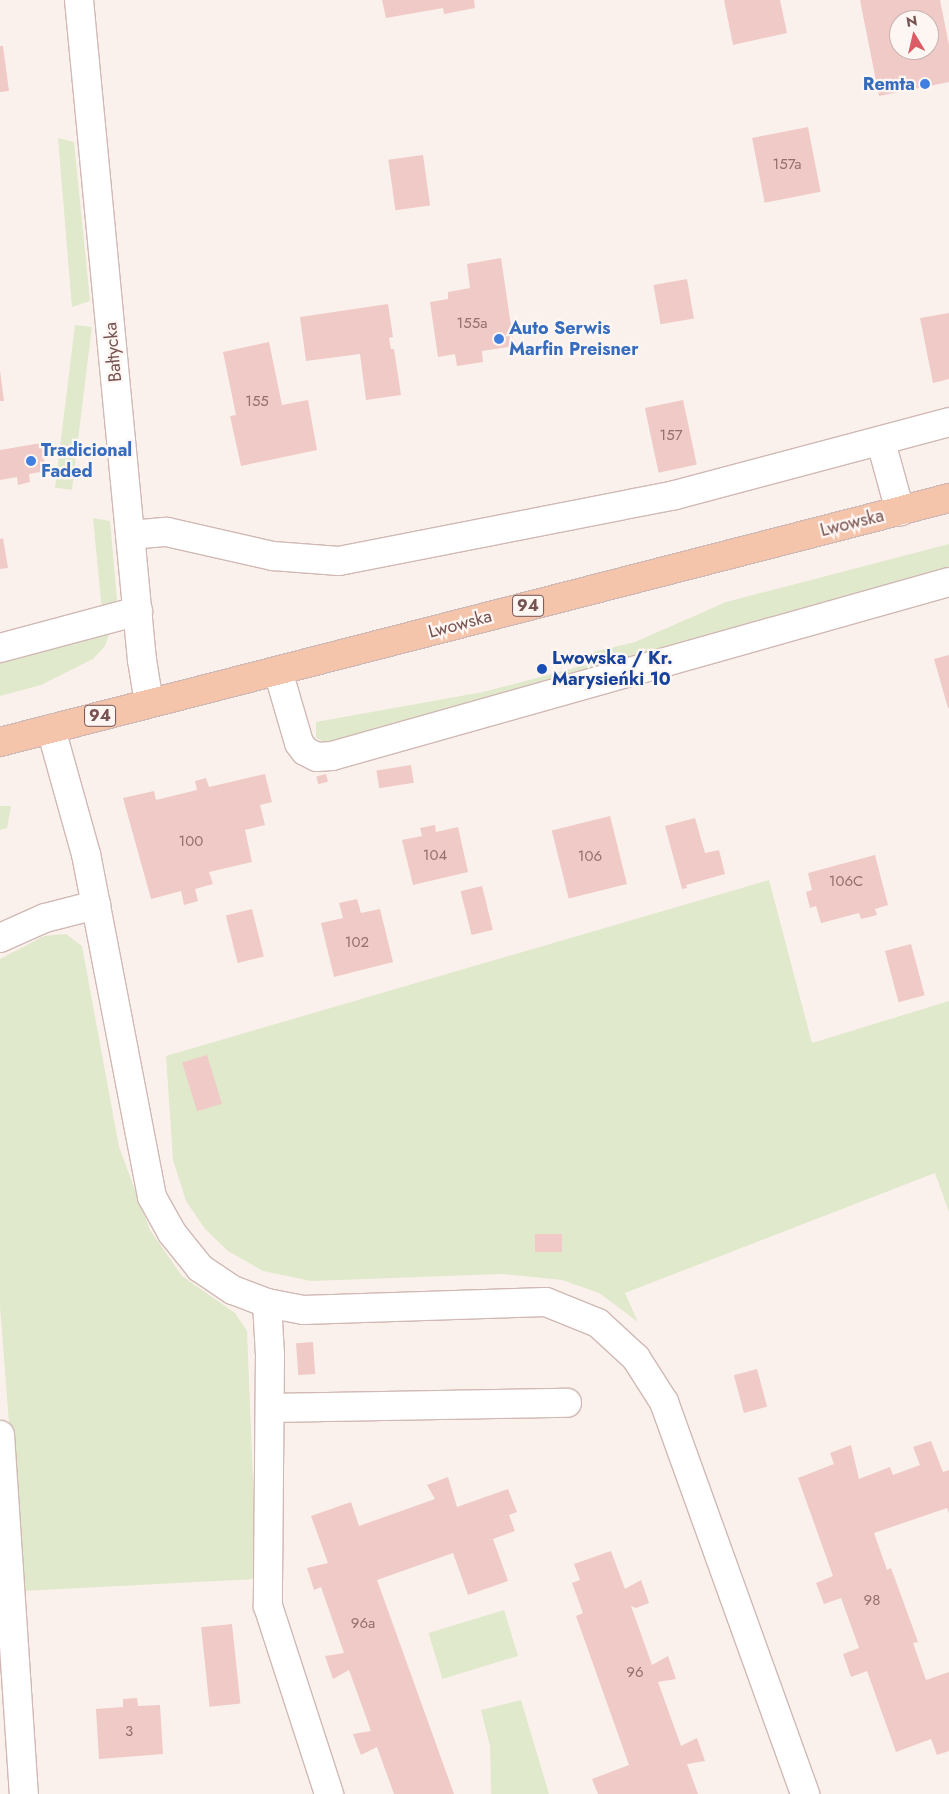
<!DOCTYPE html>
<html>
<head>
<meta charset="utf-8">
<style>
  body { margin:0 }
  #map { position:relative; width:949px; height:1794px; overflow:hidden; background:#fbf1ec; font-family:Jost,sans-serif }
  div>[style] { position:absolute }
  .green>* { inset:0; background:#e0e9cb; transform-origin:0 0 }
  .building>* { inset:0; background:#efcac6; transform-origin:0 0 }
  .roads { filter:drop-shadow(1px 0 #d0b9b4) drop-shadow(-1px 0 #d0b9b4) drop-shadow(0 1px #d0b9b4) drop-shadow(0 -1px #d0b9b4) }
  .minor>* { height:28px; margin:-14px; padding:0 14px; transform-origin:14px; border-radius:14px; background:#fff }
  .major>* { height:28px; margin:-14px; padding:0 14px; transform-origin:14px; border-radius:14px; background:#f4c4ab }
  .dots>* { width:14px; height:14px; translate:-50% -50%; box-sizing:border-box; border:2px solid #fef6f3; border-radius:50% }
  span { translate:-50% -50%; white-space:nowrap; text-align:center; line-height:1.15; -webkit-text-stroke:4.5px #fef6f3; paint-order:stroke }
  .number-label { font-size:15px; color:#94716e }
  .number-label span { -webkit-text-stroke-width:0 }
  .shield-label span { padding:1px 4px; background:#fef6f3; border:1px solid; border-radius:4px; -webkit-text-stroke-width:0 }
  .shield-label { font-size:16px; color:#765350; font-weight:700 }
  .shop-label { font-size:18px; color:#366cbe; font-weight:700 }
  .right { translate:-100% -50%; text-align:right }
  .left { translate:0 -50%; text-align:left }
  .street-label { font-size:18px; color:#765350 }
  .transit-label { font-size:18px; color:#164399; font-weight:700 }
  .north { position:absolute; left:889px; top:10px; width:50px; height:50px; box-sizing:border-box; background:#fef6f3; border:1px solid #c8b5b2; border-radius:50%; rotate:351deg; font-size:14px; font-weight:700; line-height:20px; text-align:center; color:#765350 }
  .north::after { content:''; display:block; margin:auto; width:18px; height:22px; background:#db5c64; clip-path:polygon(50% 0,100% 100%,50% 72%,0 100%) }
</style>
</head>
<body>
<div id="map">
  <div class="green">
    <i style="clip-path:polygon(58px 138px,74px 142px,90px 301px,72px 307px)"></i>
    <i style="left:75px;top:325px;width:17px;height:164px;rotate:7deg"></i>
    <i style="clip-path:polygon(93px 518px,110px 521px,117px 600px,102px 611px)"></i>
    <i style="clip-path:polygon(949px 544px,949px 569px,327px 743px,316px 738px,316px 722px,483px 692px,586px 665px,585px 654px,635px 642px,726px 602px)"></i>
    <i style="clip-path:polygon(102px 631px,109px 634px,105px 646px,93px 659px,41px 685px,0 696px,0 657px)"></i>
    <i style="clip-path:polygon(0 806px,11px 806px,7px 828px,0 830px)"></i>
    <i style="clip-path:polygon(769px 880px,812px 1043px,949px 1001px,949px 1212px,935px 1173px,625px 1293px,638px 1322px,599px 1293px,562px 1280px,502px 1274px,311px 1281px,263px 1271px,228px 1251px,205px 1229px,186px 1201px,173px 1160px,166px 1056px)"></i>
    <i style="clip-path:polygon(66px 934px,82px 946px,119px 1147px,150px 1230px,182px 1276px,235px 1313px,247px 1331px,257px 1579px,22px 1591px,0 1307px,0 959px,44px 936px)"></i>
    <i style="left:504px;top:1610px;width:48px;height:79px;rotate:73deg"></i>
    <i style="clip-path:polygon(521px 1700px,549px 1794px,491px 1794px,490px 1746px,481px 1710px)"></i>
  </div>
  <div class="building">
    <i style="clip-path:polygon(382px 0,474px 0,475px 8px,444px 14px,443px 8px,386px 18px)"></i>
    <i style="clip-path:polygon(724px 0,780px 0,787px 33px,733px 45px)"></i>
    <i style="clip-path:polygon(evenodd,860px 0,940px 0,949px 45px,949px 82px,879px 96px,860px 0,899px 20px,929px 20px,929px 50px,899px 50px,899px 20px)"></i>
    <i style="clip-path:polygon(0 46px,3px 46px,9px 91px,0 92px)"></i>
    <i style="left:808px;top:127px;width:66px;height:57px;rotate:79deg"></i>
    <i style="left:423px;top:155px;width:51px;height:35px;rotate:82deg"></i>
    <i style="clip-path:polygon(501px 258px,514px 346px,482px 351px,483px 362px,457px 366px,455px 354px,438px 357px,430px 302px,448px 299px,448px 292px,470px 288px,467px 264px)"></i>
    <i style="left:687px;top:279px;width:40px;height:34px;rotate:80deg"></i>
    <i style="clip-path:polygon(388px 304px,393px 337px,389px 338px,391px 349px,394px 349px,401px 395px,366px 400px,360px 354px,306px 361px,300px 317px)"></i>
    <i style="clip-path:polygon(949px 313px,949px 379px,933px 383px,920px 318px)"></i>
    <i style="clip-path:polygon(269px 342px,282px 405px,308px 400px,317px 450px,241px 466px,230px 416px,236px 415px,223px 352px)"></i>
    <i style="clip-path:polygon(0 370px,4px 401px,0 401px)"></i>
    <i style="left:683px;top:400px;width:66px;height:39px;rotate:78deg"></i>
    <i style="clip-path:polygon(41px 443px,46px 471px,29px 474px,30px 482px,18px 485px,17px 477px,0 480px,0 450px)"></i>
    <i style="clip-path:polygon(3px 538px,8px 568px,0 569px,0 539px)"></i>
    <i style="clip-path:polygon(949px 655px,949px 708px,948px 708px,934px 659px)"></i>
    <i style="left:411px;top:765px;width:18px;height:35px;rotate:81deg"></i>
    <i style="clip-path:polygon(265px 774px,272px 802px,260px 805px,265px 825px,245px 830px,252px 862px,209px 872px,213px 884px,195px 889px,198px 901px,184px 905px,181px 891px,151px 899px,123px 798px,154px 791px,156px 800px,197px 790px,195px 781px,206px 778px,209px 787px)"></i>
    <i style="left:326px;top:774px;width:8px;height:10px;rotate:76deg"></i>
    <i style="left:610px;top:816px;width:70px;height:60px;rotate:76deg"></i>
    <i style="clip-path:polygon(695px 818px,705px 853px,719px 850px,725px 874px,686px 885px,687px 888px,682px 889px,665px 826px)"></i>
    <i style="clip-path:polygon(435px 825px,436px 832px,458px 827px,468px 872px,413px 885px,402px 840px,422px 836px,420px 828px)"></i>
    <i style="clip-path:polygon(875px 855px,888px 905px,875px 909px,877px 915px,861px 919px,859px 913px,821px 923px,816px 906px,810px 908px,806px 892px,812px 890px,808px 873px)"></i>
    <i style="left:482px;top:886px;width:45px;height:22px;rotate:76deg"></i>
    <i style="clip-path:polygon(357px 899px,361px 913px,380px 909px,393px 962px,334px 977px,321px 923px,343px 918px,339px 903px)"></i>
    <i style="left:252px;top:909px;width:49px;height:27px;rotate:76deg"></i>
    <i style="left:911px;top:944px;width:53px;height:27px;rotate:75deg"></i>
    <i style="left:207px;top:1055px;width:51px;height:26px;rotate:73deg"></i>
    <i style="left:535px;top:1234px;width:27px;height:18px"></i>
    <i style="left:313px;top:1342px;width:32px;height:17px;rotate:86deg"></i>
    <i style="left:757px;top:1369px;width:39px;height:24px;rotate:75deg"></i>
    <i style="clip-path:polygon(931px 1441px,943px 1472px,949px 1470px,949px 1513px,947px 1508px,874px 1533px,887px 1570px,891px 1568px,918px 1642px,913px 1643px,926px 1680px,949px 1672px,949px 1751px,937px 1755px,931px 1739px,896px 1752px,867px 1671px,851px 1677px,843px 1654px,859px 1648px,841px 1598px,824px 1604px,816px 1583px,833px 1576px,798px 1478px,834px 1464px,830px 1453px,851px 1445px,859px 1479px,890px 1467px,893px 1475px,920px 1465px,913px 1447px)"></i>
    <i style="clip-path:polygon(448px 1477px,457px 1507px,508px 1489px,517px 1512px,509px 1515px,515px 1531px,493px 1539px,508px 1581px,468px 1595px,453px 1553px,377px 1580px,454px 1794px,394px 1794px,377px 1747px,361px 1755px,357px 1745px,353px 1734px,371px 1731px,349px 1670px,333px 1679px,325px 1656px,344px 1653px,321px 1587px,314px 1590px,307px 1568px,328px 1563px,311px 1516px,351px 1502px,359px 1526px,435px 1499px,427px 1485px)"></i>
    <i style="clip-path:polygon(611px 1551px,625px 1589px,641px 1580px,649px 1603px,636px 1608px,631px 1606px,652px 1665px,668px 1656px,676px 1679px,658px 1682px,681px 1746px,697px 1738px,705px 1761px,687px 1764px,698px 1794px,598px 1794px,592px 1779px,629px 1765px,576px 1616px,583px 1613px,572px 1583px,580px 1580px,574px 1564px)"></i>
    <i style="left:232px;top:1624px;width:80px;height:31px;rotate:84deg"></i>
    <i style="clip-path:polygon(137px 1698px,138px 1706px,160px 1705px,163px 1754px,99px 1759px,96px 1709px,123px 1707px,123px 1699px)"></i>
  </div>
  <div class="roads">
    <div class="minor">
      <i style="left:79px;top:0;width:663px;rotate:84.55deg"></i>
      <i style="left:142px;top:660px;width:44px;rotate:80.8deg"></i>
      <i style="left:881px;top:442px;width:72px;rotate:74.6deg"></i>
      <i style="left:130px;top:535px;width:37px;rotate:-5deg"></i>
      <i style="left:167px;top:532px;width:109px;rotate:12.8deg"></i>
      <i style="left:273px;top:556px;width:66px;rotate:4.3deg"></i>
      <i style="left:339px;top:561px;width:342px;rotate:-11.1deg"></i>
      <i style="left:675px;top:495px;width:284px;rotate:-14.9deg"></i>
      <i style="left:0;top:648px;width:143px;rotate:-15deg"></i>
      <i style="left:278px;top:671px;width:75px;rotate:73.7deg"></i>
      <i style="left:299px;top:743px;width:10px;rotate:53deg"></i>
      <i style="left:305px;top:751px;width:13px;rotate:27deg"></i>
      <i style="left:317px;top:757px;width:15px;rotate:-4deg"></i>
      <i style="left:332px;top:756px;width:641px;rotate:-15.75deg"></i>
      <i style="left:51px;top:729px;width:130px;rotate:74.4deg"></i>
      <i style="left:86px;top:854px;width:349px;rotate:79.1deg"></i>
      <i style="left:152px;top:1197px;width:41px;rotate:60.9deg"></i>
      <i style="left:172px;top:1233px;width:45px;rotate:51.3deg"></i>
      <i style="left:200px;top:1268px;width:40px;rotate:34deg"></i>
      <i style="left:233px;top:1290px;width:36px;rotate:21deg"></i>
      <i style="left:267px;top:1303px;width:37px;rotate:11deg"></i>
      <i style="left:303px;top:1310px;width:243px;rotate:-1.9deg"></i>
      <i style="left:546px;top:1302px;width:56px;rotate:22deg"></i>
      <i style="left:598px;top:1323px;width:52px;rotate:42.6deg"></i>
      <i style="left:636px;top:1358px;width:52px;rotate:57.5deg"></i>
      <i style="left:664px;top:1402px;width:417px;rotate:70.2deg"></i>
      <i style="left:0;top:938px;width:49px;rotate:-24deg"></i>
      <i style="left:45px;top:918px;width:53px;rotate:-14.3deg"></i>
      <i style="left:267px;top:1303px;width:52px;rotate:86.7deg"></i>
      <i style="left:270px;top:1355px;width:251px;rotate:90.5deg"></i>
      <i style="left:268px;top:1606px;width:198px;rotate:72deg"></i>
      <i style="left:270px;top:1408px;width:297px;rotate:-1deg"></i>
      <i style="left:0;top:1435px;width:360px;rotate:86.2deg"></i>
    </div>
    <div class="major">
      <i style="left:0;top:742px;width:980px;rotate:-14.42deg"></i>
    </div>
  </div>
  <div class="dots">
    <i style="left:925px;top:84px;background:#3f7fe0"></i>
    <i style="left:499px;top:339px;background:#3f7fe0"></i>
    <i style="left:31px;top:461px;background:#3f7fe0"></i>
    <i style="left:542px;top:669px;background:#1a4fb4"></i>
  </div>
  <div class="number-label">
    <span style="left:787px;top:165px">157a</span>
    <span style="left:472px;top:324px">155a</span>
    <span style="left:257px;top:402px">155</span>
    <span style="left:671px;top:436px">157</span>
    <span style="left:191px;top:842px">100</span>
    <span style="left:435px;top:856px">104</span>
    <span style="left:590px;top:857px">106</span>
    <span style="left:846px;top:882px">106C</span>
    <span style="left:357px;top:943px">102</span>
    <span style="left:872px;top:1601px">98</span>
    <span style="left:363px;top:1624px">96a</span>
    <span style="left:635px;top:1673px">96</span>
    <span style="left:129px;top:1732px">3</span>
  </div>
  <div class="shield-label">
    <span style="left:528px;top:606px">94</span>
    <span style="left:100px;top:716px">94</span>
  </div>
  <div class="shop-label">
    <span class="right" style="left:915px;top:84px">Remta</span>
    <span class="left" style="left:509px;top:339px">Auto Serwis<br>Marfin Preisner</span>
    <span class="left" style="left:41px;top:461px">Tradicional<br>Faded</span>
  </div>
  <div class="street-label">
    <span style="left:113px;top:352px;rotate:-95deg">Bałtycka</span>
    <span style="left:852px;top:523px;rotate:-14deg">Lwowska</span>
    <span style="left:460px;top:624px;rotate:-15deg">Lwowska</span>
  </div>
  <div class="transit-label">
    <span class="left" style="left:552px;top:669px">Lwowska / Kr.<br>Marysieńki 10</span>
  </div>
  <div class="north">N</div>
</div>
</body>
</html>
